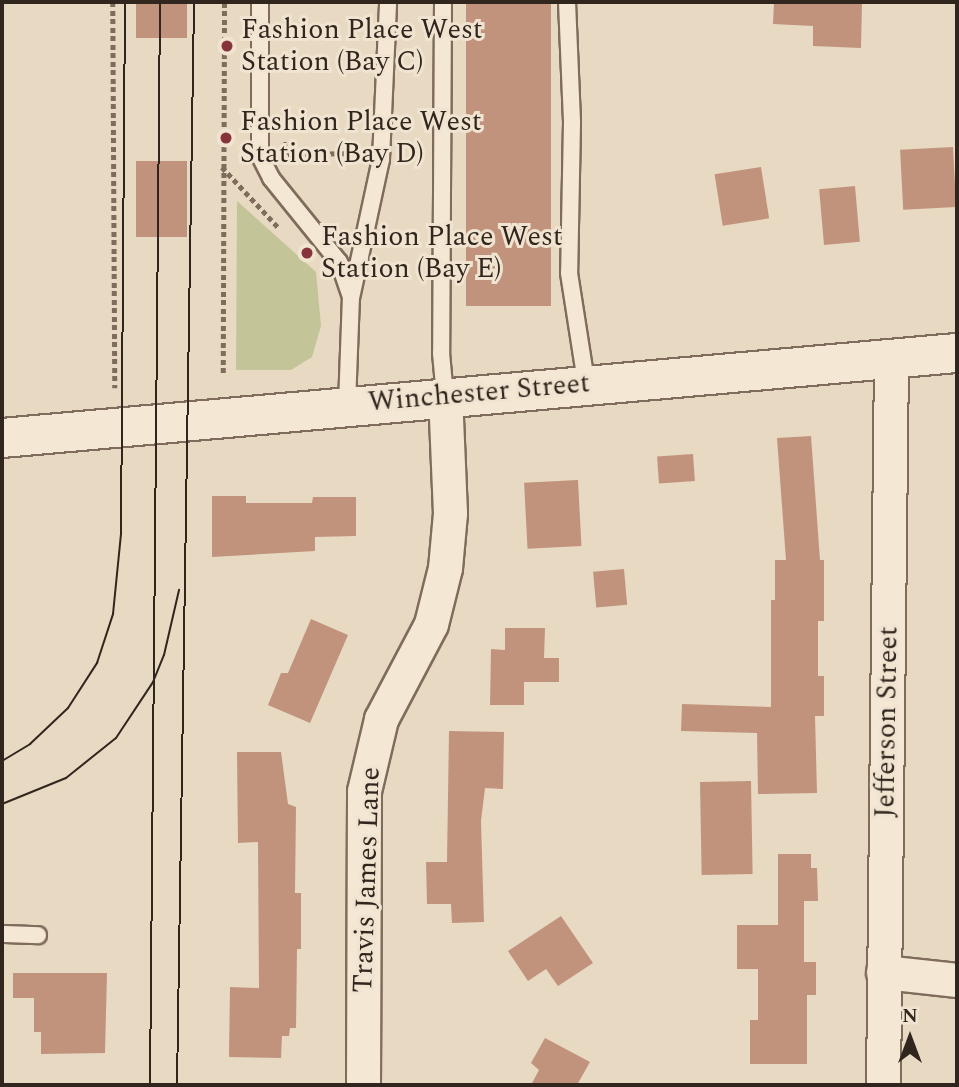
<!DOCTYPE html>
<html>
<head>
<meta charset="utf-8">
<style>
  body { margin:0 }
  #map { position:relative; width:959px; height:1087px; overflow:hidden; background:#e8d9c2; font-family:Spectral,serif }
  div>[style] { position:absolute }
  .green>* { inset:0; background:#c3c498 }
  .building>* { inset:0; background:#c1937d; transform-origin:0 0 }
  .path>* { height:4.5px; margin-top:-2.25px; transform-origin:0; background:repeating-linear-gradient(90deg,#7f6c5c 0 5px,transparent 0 8.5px) }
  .roads { filter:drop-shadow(2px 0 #7f6c5c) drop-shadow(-2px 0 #7f6c5c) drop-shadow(0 2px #7f6c5c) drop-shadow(0 -2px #7f6c5c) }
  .lane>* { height:16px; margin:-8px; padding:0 8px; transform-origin:8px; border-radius:8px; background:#f4e8d4 }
  .street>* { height:33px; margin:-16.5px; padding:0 16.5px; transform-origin:16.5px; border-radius:16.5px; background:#f4e8d4 }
  .secondary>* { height:38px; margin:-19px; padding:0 19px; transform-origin:19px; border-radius:19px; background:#f4e8d4 }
  .tram>* { height:2px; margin:-1px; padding:0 1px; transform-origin:1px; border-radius:1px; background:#31261e }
  .dots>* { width:19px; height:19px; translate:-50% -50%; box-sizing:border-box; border:4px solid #f0e4d1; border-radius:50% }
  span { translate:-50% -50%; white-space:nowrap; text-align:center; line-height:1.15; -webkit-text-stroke:6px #f0e4d1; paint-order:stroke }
  .poi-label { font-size:28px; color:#31261e }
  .left { translate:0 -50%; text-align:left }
  .street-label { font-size:28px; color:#31261e }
  .frame { position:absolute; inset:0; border:4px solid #31261e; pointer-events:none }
  .north { position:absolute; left:875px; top:1003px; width:70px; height:70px; -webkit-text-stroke:5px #f0e4d1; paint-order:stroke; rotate:0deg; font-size:19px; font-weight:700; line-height:28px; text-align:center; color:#31261e }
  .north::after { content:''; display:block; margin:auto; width:24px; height:32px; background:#31261e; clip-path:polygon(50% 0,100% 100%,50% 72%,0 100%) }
</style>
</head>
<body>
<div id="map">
  <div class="green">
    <i style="clip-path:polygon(237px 201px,316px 272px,321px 326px,312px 357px,291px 370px,236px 370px)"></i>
  </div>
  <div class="building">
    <i style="left:136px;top:2px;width:51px;height:36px"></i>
    <i style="left:466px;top:2px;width:85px;height:304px"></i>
    <i style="clip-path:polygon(774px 2px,862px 2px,861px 48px,813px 46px,813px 26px,773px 24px)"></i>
    <i style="left:953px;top:147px;width:60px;height:53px;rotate:87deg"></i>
    <i style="left:136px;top:161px;width:51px;height:76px"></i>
    <i style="left:761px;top:167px;width:52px;height:47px;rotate:81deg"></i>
    <i style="left:855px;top:186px;width:56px;height:36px;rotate:85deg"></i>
    <i style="clip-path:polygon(811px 436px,820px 560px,824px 560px,824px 621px,818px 621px,818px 676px,824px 676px,824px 716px,815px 716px,817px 793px,758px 794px,757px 733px,681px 731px,682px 704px,771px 707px,771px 600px,775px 600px,775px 560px,786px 560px,777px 438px)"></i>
    <i style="left:693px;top:454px;width:27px;height:36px;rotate:86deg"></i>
    <i style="left:578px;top:480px;width:66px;height:54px;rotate:87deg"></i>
    <i style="clip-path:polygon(212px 496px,246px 496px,246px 503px,312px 503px,313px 497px,356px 497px,356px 536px,315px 537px,315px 551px,212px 557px)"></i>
    <i style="left:624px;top:569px;width:36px;height:31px;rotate:85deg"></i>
    <i style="clip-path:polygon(311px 619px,348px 635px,310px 723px,268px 705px,281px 673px,288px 673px)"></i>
    <i style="clip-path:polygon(505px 628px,545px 628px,544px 658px,559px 658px,559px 682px,524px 682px,524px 705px,490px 705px,491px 649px,505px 650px)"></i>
    <i style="clip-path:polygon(449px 731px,504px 732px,503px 789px,485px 788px,481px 821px,484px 922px,452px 923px,451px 904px,427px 904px,426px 862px,447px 862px)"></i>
    <i style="clip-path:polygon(237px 752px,281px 752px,288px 804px,296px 807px,295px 893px,301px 893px,301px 949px,297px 949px,296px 1028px,290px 1028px,289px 1036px,282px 1036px,281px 1058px,229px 1057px,230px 987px,259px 988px,258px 842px,238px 843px)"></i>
    <i style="left:751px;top:781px;width:93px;height:51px;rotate:89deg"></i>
    <i style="clip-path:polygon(778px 854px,811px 854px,811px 868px,817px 868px,818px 901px,804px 901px,804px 962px,816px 962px,816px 995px,807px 995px,807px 1064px,750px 1064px,750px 1020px,758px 1020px,758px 969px,737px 969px,737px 925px,778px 925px)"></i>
    <i style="clip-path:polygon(561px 916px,593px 963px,558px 986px,546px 969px,528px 981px,508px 951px)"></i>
    <i style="clip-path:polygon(13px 973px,107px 973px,105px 1053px,41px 1054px,41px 1032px,34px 1032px,34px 998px,13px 998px)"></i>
    <i style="clip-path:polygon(545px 1038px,590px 1062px,577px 1085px,531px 1085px,539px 1070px,531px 1063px)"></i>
  </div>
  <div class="path">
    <i style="left:113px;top:2px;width:386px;rotate:89.7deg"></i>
    <i style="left:284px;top:142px;width:13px;rotate:72deg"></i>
    <i style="left:288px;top:154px;width:73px;rotate:-0.8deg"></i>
    <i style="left:222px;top:167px;width:82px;rotate:47deg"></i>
    <i style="left:223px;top:373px;width:371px;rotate:-89.8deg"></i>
  </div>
  <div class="roads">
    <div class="lane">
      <i style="left:260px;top:2px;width:154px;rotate:90deg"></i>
      <i style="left:260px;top:156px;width:25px;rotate:63deg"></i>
      <i style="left:271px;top:178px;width:108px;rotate:51deg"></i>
      <i style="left:339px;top:262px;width:36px;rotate:71deg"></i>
      <i style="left:443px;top:2px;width:351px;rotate:90.3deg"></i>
      <i style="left:441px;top:353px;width:43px;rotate:84.7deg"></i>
      <i style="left:567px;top:2px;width:121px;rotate:87.6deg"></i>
      <i style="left:572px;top:123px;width:150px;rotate:91.1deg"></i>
      <i style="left:569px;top:273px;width:110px;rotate:81.1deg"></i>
      <i style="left:347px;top:405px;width:107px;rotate:-87.9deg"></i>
      <i style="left:351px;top:298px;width:142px;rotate:-77.8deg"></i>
      <i style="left:381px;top:159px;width:157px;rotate:-87.4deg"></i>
      <i style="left:2px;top:934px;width:36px;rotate:2deg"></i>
    </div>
    <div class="street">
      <i style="left:883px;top:972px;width:74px;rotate:6.2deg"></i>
      <i style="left:363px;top:1085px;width:294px;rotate:-89.8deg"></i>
      <i style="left:364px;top:791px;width:74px;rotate:-76.7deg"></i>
      <i style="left:381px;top:719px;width:107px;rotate:-62.2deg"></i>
      <i style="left:431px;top:624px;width:58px;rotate:-76deg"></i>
      <i style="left:445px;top:568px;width:55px;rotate:-84.8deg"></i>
      <i style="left:450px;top:513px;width:117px;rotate:-92.4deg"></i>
      <i style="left:883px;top:1085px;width:727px;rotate:-89.37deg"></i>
    </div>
    <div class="secondary">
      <i style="left:2px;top:438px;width:959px;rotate:-5.09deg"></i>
    </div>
  </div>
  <div class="tram">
    <i style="left:2px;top:761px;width:33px;rotate:-31deg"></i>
    <i style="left:30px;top:744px;width:52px;rotate:-43.5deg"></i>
    <i style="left:68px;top:708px;width:54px;rotate:-57.2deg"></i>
    <i style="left:97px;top:663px;width:52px;rotate:-71.9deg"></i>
    <i style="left:113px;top:614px;width:80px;rotate:-84.3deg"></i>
    <i style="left:121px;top:534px;width:532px;rotate:-89.57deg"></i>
    <i style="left:2px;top:804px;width:69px;rotate:-22.1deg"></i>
    <i style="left:66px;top:778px;width:64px;rotate:-38.7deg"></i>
    <i style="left:116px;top:738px;width:67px;rotate:-56.5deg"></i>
    <i style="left:153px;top:682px;width:29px;rotate:-68deg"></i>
    <i style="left:164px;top:655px;width:67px;rotate:-77deg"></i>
    <i style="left:150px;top:1085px;width:1083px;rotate:-89.47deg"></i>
    <i style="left:177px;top:1085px;width:1083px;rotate:-89.1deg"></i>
  </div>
  <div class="dots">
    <i style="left:227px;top:46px;background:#87333b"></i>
    <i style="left:226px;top:138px;background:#87333b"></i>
    <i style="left:307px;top:253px;background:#87333b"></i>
  </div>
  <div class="poi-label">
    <span class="left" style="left:241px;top:46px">Fashion Place West<br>Station (Bay C)</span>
    <span class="left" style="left:240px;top:138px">Fashion Place West<br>Station (Bay D)</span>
    <span class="left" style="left:321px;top:253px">Fashion Place West<br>Station (Bay E)</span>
  </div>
  <div class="street-label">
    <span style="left:479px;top:393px;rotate:-5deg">Winchester Street</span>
    <span style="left:887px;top:722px;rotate:-89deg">Jefferson Street</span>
    <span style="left:367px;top:880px;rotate:-88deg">Travis James Lane</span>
  </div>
  <div class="frame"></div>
  <div class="north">N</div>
</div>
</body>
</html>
